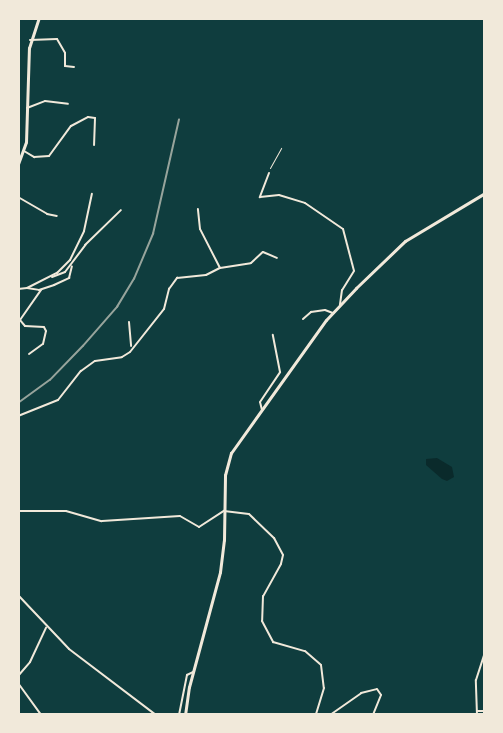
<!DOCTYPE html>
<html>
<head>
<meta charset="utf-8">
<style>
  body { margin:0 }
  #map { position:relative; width:503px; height:733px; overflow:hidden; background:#0f3d3e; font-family:"Asap Condensed",sans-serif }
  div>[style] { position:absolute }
  .water>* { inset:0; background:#0a2a2b }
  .path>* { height:1px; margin:-0.5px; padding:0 0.5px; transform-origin:0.5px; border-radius:0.5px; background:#f1e9da }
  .minor>* { height:2px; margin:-1px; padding:0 1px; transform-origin:1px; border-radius:1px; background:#f1e9da }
  .tertiary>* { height:3px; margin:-1.5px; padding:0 1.5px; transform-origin:1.5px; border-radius:1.5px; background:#f1e9da }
  .rail>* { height:1.5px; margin:-0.75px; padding:0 0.75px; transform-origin:0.75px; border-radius:0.75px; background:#97a49c }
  span { translate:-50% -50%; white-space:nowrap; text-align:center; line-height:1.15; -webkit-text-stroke:5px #f1e9da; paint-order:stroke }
  .frame { position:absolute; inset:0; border:20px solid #f1e9da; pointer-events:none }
</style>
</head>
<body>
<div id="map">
  <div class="water">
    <i style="clip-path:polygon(437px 458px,452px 467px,454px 477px,447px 481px,442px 479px,426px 465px,426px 459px)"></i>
  </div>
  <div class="path">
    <i style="left:270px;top:168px;width:23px;rotate:-61deg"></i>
  </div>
  <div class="minor">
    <i style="left:30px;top:40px;width:27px;rotate:-2deg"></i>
    <i style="left:57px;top:39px;width:16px;rotate:60deg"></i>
    <i style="left:65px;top:53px;width:13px;rotate:90deg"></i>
    <i style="left:65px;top:66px;width:9px;rotate:6deg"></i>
    <i style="left:27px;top:108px;width:19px;rotate:-21deg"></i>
    <i style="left:45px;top:101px;width:23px;rotate:7deg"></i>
    <i style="left:24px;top:151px;width:12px;rotate:31deg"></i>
    <i style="left:34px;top:157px;width:15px;rotate:-4deg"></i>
    <i style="left:49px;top:156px;width:37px;rotate:-54deg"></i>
    <i style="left:71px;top:126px;width:19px;rotate:-28deg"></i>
    <i style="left:88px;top:117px;width:7px;rotate:8deg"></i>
    <i style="left:95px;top:118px;width:27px;rotate:92deg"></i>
    <i style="left:269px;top:173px;width:26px;rotate:111deg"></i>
    <i style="left:260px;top:197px;width:19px;rotate:-6deg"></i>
    <i style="left:279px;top:195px;width:27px;rotate:17deg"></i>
    <i style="left:305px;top:203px;width:46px;rotate:34.4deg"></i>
    <i style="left:343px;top:229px;width:43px;rotate:75.3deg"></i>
    <i style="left:354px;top:271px;width:22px;rotate:122deg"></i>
    <i style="left:342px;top:290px;width:15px;rotate:98deg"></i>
    <i style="left:18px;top:197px;width:34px;rotate:30deg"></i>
    <i style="left:47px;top:214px;width:10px;rotate:11deg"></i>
    <i style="left:220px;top:268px;width:31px;rotate:-9deg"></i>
    <i style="left:251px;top:263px;width:16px;rotate:-43deg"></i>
    <i style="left:263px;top:252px;width:15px;rotate:23deg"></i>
    <i style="left:52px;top:277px;width:14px;rotate:-21deg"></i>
    <i style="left:65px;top:272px;width:34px;rotate:-53deg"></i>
    <i style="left:85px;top:245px;width:50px;rotate:-44.2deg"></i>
    <i style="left:27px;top:288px;width:12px;rotate:9deg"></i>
    <i style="left:39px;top:290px;width:16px;rotate:-18deg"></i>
    <i style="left:54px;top:285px;width:17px;rotate:-25deg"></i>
    <i style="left:69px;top:278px;width:12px;rotate:-76deg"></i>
    <i style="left:18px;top:289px;width:9px;rotate:-6deg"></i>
    <i style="left:27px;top:288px;width:34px;rotate:-27deg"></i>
    <i style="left:57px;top:273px;width:18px;rotate:-45deg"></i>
    <i style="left:70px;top:260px;width:32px;rotate:-64deg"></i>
    <i style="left:84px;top:231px;width:38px;rotate:-78deg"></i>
    <i style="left:303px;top:319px;width:11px;rotate:-41deg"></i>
    <i style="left:311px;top:312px;width:14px;rotate:-8deg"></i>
    <i style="left:325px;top:310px;width:9px;rotate:21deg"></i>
    <i style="left:129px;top:322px;width:24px;rotate:85deg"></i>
    <i style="left:29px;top:354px;width:17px;rotate:-36deg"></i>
    <i style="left:43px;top:344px;width:13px;rotate:-77deg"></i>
    <i style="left:46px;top:331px;width:4px;rotate:-117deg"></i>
    <i style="left:44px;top:327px;width:19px;rotate:-177deg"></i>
    <i style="left:25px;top:326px;width:8px;rotate:-130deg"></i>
    <i style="left:20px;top:320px;width:37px;rotate:-55deg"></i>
    <i style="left:262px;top:410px;width:8px;rotate:-104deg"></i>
    <i style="left:260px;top:402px;width:36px;rotate:-56deg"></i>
    <i style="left:280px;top:372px;width:38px;rotate:-101deg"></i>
    <i style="left:18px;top:416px;width:43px;rotate:-21.8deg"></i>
    <i style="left:58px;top:400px;width:37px;rotate:-52deg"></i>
    <i style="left:81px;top:371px;width:17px;rotate:-36deg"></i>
    <i style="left:95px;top:361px;width:27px;rotate:-8deg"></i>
    <i style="left:122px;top:357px;width:9px;rotate:-32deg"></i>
    <i style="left:130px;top:352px;width:55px;rotate:-51.7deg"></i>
    <i style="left:164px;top:309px;width:21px;rotate:-76deg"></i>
    <i style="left:169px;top:289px;width:14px;rotate:-54deg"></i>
    <i style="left:177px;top:278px;width:29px;rotate:-6deg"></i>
    <i style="left:206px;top:275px;width:16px;rotate:-27deg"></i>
    <i style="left:220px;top:268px;width:44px;rotate:-117.1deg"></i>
    <i style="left:200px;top:229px;width:20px;rotate:-96deg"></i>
    <i style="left:18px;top:511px;width:48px"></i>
    <i style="left:66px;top:511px;width:37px;rotate:16deg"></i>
    <i style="left:102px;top:521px;width:78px;rotate:-3.7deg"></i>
    <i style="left:180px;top:516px;width:22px;rotate:30deg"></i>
    <i style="left:199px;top:527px;width:30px;rotate:-33deg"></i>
    <i style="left:224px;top:511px;width:25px;rotate:7deg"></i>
    <i style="left:249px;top:514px;width:35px;rotate:44deg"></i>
    <i style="left:274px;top:538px;width:19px;rotate:62deg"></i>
    <i style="left:283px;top:555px;width:9px;rotate:103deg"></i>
    <i style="left:281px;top:564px;width:37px;rotate:119deg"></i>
    <i style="left:263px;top:596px;width:25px;rotate:92deg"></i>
    <i style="left:262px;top:621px;width:24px;rotate:62deg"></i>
    <i style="left:273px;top:642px;width:33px;rotate:16deg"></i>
    <i style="left:305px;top:651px;width:21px;rotate:41deg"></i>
    <i style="left:321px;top:665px;width:23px;rotate:83deg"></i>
    <i style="left:324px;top:688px;width:28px;rotate:107deg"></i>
    <i style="left:18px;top:595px;width:74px;rotate:46.6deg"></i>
    <i style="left:69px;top:649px;width:109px;rotate:37.2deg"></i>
    <i style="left:18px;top:676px;width:18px;rotate:-49deg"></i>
    <i style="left:30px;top:662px;width:38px;rotate:-65deg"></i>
    <i style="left:18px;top:683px;width:39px;rotate:54deg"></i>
    <i style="left:477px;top:711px;width:8px"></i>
    <i style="left:179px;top:715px;width:41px;rotate:-78.7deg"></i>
    <i style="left:187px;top:675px;width:7px;rotate:-27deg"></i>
    <i style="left:330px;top:715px;width:38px;rotate:-35deg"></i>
    <i style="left:361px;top:693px;width:16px;rotate:-14deg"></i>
    <i style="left:377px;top:689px;width:7px;rotate:56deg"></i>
    <i style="left:381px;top:695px;width:22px;rotate:112deg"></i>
    <i style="left:477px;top:715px;width:35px;rotate:-92deg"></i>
    <i style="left:476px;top:680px;width:29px;rotate:-72deg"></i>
  </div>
  <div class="tertiary">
    <i style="left:18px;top:164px;width:23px;rotate:-70deg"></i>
    <i style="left:26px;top:142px;width:94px;rotate:-88.2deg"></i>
    <i style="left:29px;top:48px;width:32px;rotate:-72deg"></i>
    <i style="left:185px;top:715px;width:28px;rotate:-82deg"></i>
    <i style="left:189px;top:687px;width:119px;rotate:-74.9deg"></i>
    <i style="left:220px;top:572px;width:32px;rotate:-83deg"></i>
    <i style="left:224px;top:540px;width:65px;rotate:-89.1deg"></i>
    <i style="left:225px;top:475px;width:23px;rotate:-75deg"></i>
    <i style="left:231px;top:453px;width:163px;rotate:-54.5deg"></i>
    <i style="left:326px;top:320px;width:44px;rotate:-46.8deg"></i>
    <i style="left:356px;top:288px;width:68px;rotate:-43.8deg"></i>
    <i style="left:405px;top:241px;width:93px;rotate:-31deg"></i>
  </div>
  <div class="rail">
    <i style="left:18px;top:403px;width:39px;rotate:-36deg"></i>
    <i style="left:50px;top:380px;width:47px;rotate:-45.9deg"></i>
    <i style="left:83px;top:346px;width:52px;rotate:-48.9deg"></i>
    <i style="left:117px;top:307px;width:33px;rotate:-59deg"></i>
    <i style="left:134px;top:279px;width:49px;rotate:-67.1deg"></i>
    <i style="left:153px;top:234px;width:117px;rotate:-77.2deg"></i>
  </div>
  <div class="frame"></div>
</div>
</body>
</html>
